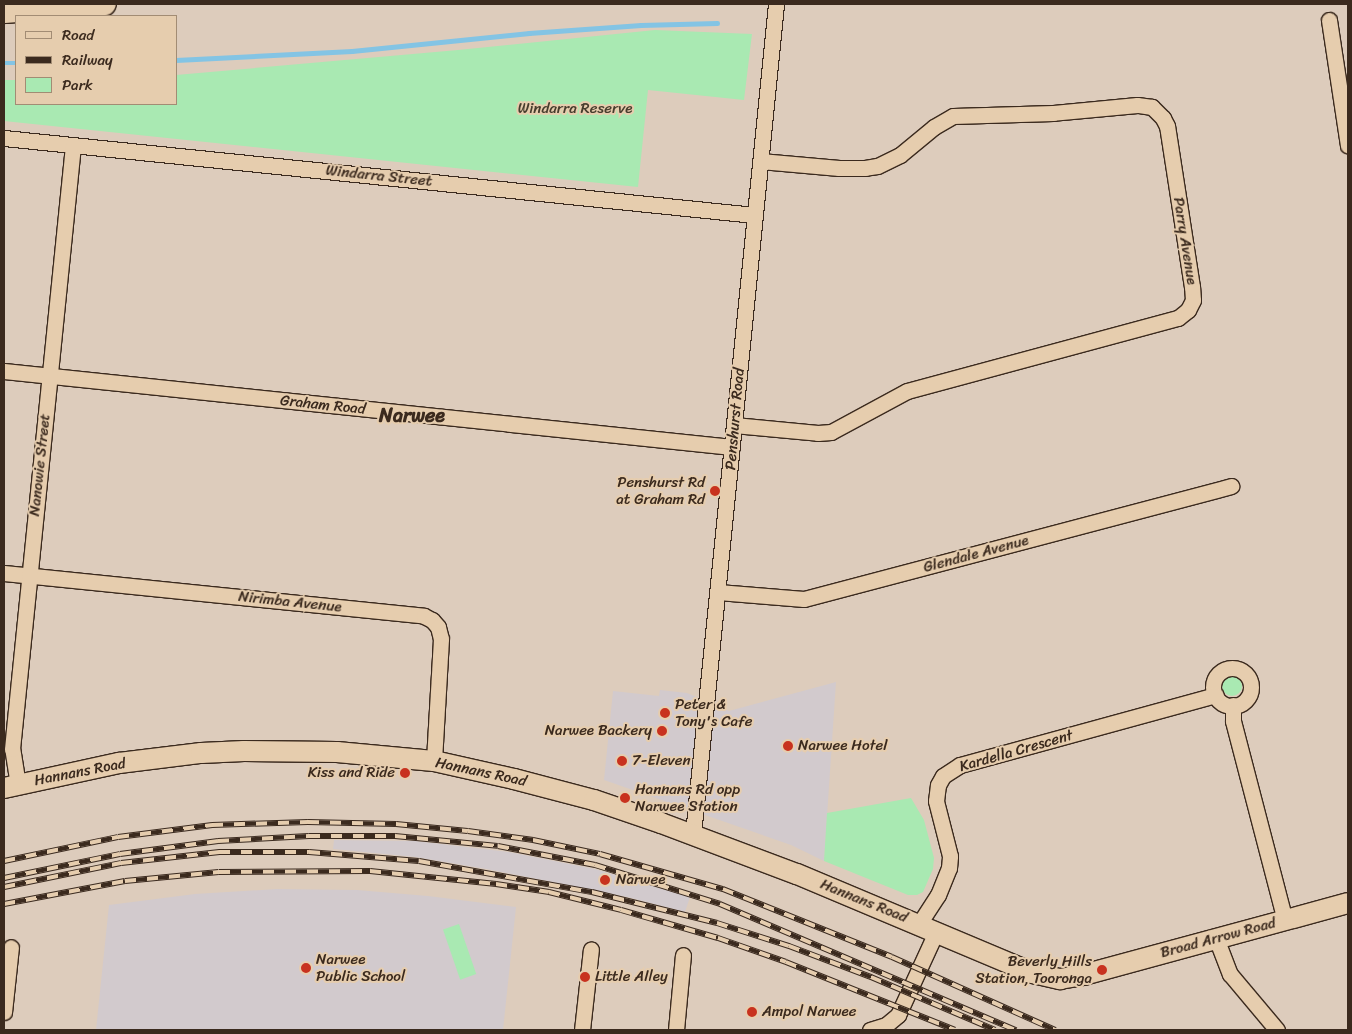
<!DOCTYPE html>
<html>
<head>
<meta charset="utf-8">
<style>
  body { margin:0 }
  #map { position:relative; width:1352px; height:1034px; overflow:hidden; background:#ddccbc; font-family:Sriracha,sans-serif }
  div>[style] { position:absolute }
  .built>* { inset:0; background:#d2cacd }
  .green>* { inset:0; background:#a9e9b2; transform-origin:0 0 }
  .round { border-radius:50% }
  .stream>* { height:4.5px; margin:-2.25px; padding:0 2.25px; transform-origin:2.25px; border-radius:2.25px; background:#83c4e4 }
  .roads { filter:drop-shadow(1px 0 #3b2a1e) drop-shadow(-1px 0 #3b2a1e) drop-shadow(0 1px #3b2a1e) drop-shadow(0 -1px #3b2a1e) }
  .minor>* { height:15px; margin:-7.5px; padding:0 7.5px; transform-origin:7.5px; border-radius:7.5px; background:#e6cdae }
  .minor>.ring { margin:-7.5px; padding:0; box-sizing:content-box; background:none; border:15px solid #e6cdae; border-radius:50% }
  .major>* { height:20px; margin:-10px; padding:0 10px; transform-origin:10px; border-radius:10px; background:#e6cdae }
  .highway>* { height:22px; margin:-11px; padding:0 11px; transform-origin:11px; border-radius:11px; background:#e6cdae }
  .rail>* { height:5.5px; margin-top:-2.75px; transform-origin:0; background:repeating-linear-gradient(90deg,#e6cdae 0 11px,#3b2a1e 0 22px); box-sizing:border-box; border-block:1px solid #3b2a1e }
  .dots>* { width:14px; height:14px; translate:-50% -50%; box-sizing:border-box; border:2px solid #e6cdae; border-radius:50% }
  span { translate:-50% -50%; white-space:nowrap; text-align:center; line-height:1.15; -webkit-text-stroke:4px #e6cdae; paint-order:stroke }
  .park-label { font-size:15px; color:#463d2d }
  .street-label { font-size:15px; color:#3b2a1e }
  .poi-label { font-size:15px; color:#3b2a1e }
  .right { translate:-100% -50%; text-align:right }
  .left { translate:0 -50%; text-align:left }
  .district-label { font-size:20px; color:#3b2a1e; font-weight:700 }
  .frame { position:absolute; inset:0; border:5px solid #3b2a1e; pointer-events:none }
  .legend { position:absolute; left:15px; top:15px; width:162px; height:90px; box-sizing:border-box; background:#e6cdae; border:1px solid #a28c74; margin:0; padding:6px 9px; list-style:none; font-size:15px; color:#3b2a1e }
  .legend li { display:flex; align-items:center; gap:10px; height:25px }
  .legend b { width:25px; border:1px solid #a28c74 }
</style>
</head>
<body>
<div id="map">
  <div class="built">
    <i style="clip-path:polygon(836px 682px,824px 861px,791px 845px,604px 780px,613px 691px,659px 696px,660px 690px,687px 693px,729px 711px)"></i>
    <i style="clip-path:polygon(334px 840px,416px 841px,509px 852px,595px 869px,690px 897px,685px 912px,627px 897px,486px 869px,415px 857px,333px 849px)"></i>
    <i style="clip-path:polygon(277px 889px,357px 890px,428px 896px,516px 907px,503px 1030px,96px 1030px,109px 905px,195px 894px)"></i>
  </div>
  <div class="green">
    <i style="clip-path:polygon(655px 30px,752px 34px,744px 100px,648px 90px,638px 187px,4px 121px,4px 80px,16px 80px,16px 104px,176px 104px,176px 75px,458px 50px)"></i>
    <i class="round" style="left:1222px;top:676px;width:20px;height:20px"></i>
    <i style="clip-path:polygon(911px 798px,924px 820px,934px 858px,933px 869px,923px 892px,917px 895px,908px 895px,824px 861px,827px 813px)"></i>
    <i style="left:459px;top:924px;width:53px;height:17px;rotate:71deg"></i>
  </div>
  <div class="stream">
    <i style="left:176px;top:60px;width:176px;rotate:-2.9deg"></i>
    <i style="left:352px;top:51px;width:178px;rotate:-5.8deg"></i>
    <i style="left:529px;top:33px;width:112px;rotate:-4.1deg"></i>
    <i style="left:641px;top:25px;width:76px;rotate:-1.5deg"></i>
    <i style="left:4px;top:63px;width:12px"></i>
  </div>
  <div class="roads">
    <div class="minor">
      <i style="left:1329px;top:20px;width:127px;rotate:81.4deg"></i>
      <i style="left:4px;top:138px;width:754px;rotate:5.86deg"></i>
      <i style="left:4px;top:371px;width:732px;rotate:5.96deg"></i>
      <i style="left:734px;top:425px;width:84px;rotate:5.4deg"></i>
      <i style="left:818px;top:433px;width:13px;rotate:-4deg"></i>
      <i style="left:831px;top:432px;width:86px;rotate:-28.3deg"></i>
      <i style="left:907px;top:391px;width:281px;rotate:-15.1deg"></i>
      <i style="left:1178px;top:318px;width:13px;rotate:-39deg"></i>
      <i style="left:1188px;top:310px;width:11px;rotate:-63deg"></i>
      <i style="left:1193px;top:300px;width:13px;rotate:-94deg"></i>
      <i style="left:1192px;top:287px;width:163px;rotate:-98.8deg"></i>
      <i style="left:1167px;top:126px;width:9px;rotate:-117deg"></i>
      <i style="left:1163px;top:118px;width:16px;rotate:-135deg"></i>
      <i style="left:1152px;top:107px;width:15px;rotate:-172deg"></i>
      <i style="left:1137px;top:105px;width:84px;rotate:174.6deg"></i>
      <i style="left:1053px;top:113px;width:100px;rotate:178.3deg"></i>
      <i style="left:953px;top:116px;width:22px;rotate:150deg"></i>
      <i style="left:934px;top:127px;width:44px;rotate:140.5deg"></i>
      <i style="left:900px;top:155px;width:25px;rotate:154deg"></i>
      <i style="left:877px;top:166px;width:12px;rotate:171deg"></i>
      <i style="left:865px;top:168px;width:26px;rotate:180deg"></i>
      <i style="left:839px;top:168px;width:79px;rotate:-174.9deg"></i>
      <i style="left:4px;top:573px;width:422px;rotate:5.8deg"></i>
      <i style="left:424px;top:616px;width:9px;rotate:27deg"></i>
      <i style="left:432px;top:620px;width:9px;rotate:49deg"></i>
      <i style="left:438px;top:627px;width:12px;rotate:76deg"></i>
      <i style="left:441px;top:639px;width:122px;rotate:93.3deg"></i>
      <i style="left:718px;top:592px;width:86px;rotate:4.7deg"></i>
      <i style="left:804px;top:599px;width:442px;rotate:-14.8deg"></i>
      <i class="ring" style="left:1213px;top:668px;width:23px;height:23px"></i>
      <i style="left:1233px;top:705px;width:16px;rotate:90deg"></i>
      <i style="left:1233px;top:721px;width:206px;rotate:75.4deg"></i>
      <i style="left:18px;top:785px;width:36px;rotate:-99deg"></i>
      <i style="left:12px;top:749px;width:607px;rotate:-84.23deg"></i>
      <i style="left:693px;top:834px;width:834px;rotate:-84.29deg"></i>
      <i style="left:919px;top:924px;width:35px;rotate:-57deg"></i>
      <i style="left:938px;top:895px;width:29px;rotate:-68deg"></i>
      <i style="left:949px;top:868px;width:12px;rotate:-85deg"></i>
      <i style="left:950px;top:856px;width:57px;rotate:-104.3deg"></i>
      <i style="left:936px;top:801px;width:16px;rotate:-83deg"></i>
      <i style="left:938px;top:785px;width:10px;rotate:-61deg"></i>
      <i style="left:943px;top:776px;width:20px;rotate:-33deg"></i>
      <i style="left:960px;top:765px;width:265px;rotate:-15.3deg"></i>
      <i style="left:1216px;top:938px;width:39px;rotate:69deg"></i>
      <i style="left:1230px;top:974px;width:73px;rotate:50deg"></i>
      <i style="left:4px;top:1012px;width:65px;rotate:-83.9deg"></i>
      <i style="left:582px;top:1030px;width:81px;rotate:-83.7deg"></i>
      <i style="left:676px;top:1030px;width:75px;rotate:-84.7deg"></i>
      <i style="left:870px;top:1030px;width:17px;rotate:-17deg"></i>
      <i style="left:886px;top:1025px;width:16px;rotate:-40deg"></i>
      <i style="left:898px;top:1015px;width:91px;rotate:-65.4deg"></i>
    </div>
    <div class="major">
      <i style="left:4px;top:788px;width:118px;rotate:-12.3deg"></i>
      <i style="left:119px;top:763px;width:83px;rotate:-7deg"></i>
      <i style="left:201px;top:753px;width:43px;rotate:-2.7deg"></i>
      <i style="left:244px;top:751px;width:93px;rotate:0.6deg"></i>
      <i style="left:337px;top:752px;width:97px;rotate:5.3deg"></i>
      <i style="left:434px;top:761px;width:82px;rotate:12.7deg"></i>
      <i style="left:514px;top:779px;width:83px;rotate:14.7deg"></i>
      <i style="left:594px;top:800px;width:71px;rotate:18.9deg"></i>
      <i style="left:661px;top:823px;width:145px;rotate:20.6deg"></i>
      <i style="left:797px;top:874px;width:256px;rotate:22.8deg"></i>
      <i style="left:1033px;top:973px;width:28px;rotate:13deg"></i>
      <i style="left:1060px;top:979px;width:27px;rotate:-10deg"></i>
      <i style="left:1087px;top:974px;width:270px;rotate:-15.2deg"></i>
    </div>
    <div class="highway">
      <i style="left:4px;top:12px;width:101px;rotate:-4.5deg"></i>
    </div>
  </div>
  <div class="rail">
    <i style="left:4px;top:861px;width:116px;rotate:-11.9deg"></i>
    <i style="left:118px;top:837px;width:95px;rotate:-7.3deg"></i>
    <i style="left:212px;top:825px;width:96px;rotate:-1.8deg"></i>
    <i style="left:308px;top:822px;width:88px;rotate:1.3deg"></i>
    <i style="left:396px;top:824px;width:72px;rotate:5.6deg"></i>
    <i style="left:468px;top:831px;width:66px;rotate:7.9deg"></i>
    <i style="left:533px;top:840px;width:68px;rotate:11.8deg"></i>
    <i style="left:600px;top:854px;width:128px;rotate:15.9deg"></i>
    <i style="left:723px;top:889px;width:182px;rotate:21.9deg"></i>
    <i style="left:892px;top:957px;width:179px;rotate:24.1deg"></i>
    <i style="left:4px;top:878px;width:118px;rotate:-11.7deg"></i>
    <i style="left:120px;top:854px;width:99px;rotate:-7.6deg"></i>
    <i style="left:218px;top:841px;width:91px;rotate:-3.1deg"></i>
    <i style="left:309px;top:836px;width:86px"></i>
    <i style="left:395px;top:836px;width:103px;rotate:5.5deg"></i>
    <i style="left:498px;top:846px;width:99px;rotate:11.1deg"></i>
    <i style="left:595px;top:865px;width:131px;rotate:17.3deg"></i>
    <i style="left:720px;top:904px;width:322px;rotate:23.1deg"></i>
    <i style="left:4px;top:887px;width:119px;rotate:-11.6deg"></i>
    <i style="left:121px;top:863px;width:99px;rotate:-6.4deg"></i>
    <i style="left:219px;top:852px;width:90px"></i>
    <i style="left:309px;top:852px;width:110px;rotate:4.7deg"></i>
    <i style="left:419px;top:861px;width:176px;rotate:10.2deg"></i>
    <i style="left:592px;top:892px;width:129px;rotate:13.9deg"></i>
    <i style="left:717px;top:923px;width:76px;rotate:17.7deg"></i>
    <i style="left:789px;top:946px;width:88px;rotate:20.7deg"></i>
    <i style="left:871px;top:977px;width:135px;rotate:23.1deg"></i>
    <i style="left:4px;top:904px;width:123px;rotate:-10.8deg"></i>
    <i style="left:125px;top:881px;width:94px;rotate:-5.5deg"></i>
    <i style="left:219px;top:872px;width:151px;rotate:-0.4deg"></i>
    <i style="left:370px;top:871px;width:127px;rotate:5.9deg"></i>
    <i style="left:496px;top:884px;width:54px;rotate:8.6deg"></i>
    <i style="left:549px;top:892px;width:74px;rotate:14deg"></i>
    <i style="left:621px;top:910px;width:101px;rotate:16.1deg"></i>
    <i style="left:718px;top:938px;width:72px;rotate:19.4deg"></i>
    <i style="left:786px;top:962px;width:182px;rotate:21.9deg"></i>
  </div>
  <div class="dots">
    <i style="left:715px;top:491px;background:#c8321e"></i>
    <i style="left:665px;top:713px;background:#c8321e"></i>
    <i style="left:662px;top:731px;background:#c8321e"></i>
    <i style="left:788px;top:746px;background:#c8321e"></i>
    <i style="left:622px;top:761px;background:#c8321e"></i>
    <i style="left:405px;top:773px;background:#c8321e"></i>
    <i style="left:625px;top:798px;background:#c8321e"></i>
    <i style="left:605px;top:880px;background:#c8321e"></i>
    <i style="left:306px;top:968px;background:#c8321e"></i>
    <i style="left:1102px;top:970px;background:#c8321e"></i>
    <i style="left:585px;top:977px;background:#c8321e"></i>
    <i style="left:752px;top:1012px;background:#c8321e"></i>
  </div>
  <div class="park-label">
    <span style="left:575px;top:109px">Windarra Reserve</span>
  </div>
  <div class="street-label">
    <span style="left:379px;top:176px;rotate:6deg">Windarra Street</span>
    <span style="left:1185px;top:241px;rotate:81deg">Parry Avenue</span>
    <span style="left:323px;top:405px;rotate:6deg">Graham Road</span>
    <span style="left:735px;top:419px;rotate:-85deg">Penshurst Road</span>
    <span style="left:40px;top:465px;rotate:-84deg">Nanowie Street</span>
    <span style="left:976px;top:554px;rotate:-15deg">Glendale Avenue</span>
    <span style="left:290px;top:602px;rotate:6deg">Nirimba Avenue</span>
    <span style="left:1016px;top:751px;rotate:-16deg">Kardella Crescent</span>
    <span style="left:80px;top:772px;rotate:-11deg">Hannans Road</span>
    <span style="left:481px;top:772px;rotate:12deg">Hannans Road</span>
    <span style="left:864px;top:901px;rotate:22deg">Hannans Road</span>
    <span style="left:1218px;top:938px;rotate:-15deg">Broad Arrow Road</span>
  </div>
  <div class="poi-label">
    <span class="right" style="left:705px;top:491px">Penshurst Rd<br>at Graham Rd</span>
    <span class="left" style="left:675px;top:713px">Peter &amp;<br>Tony's Cafe</span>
    <span class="right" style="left:652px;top:731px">Narwee Backery</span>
    <span class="left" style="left:798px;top:746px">Narwee Hotel</span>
    <span class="left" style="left:632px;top:761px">7-Eleven</span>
    <span class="right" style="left:395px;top:773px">Kiss and Ride</span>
    <span class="left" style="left:635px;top:798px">Hannans Rd opp<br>Narwee Station</span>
    <span class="left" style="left:616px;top:880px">Narwee</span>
    <span class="left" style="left:316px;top:968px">Narwee<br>Public School</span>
    <span class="right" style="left:1092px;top:970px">Beverly Hills<br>Station, Tooronga</span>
    <span class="left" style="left:595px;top:977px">Little Alley</span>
    <span class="left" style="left:762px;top:1012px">Ampol Narwee</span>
  </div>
  <div class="district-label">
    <span style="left:412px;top:415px">Narwee</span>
  </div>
  <div class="frame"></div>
  <ul class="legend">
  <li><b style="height:6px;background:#e6cdae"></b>Road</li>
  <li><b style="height:6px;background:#3b2a1e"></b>Railway</li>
  <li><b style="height:14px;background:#a9e9b2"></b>Park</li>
  </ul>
</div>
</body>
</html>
